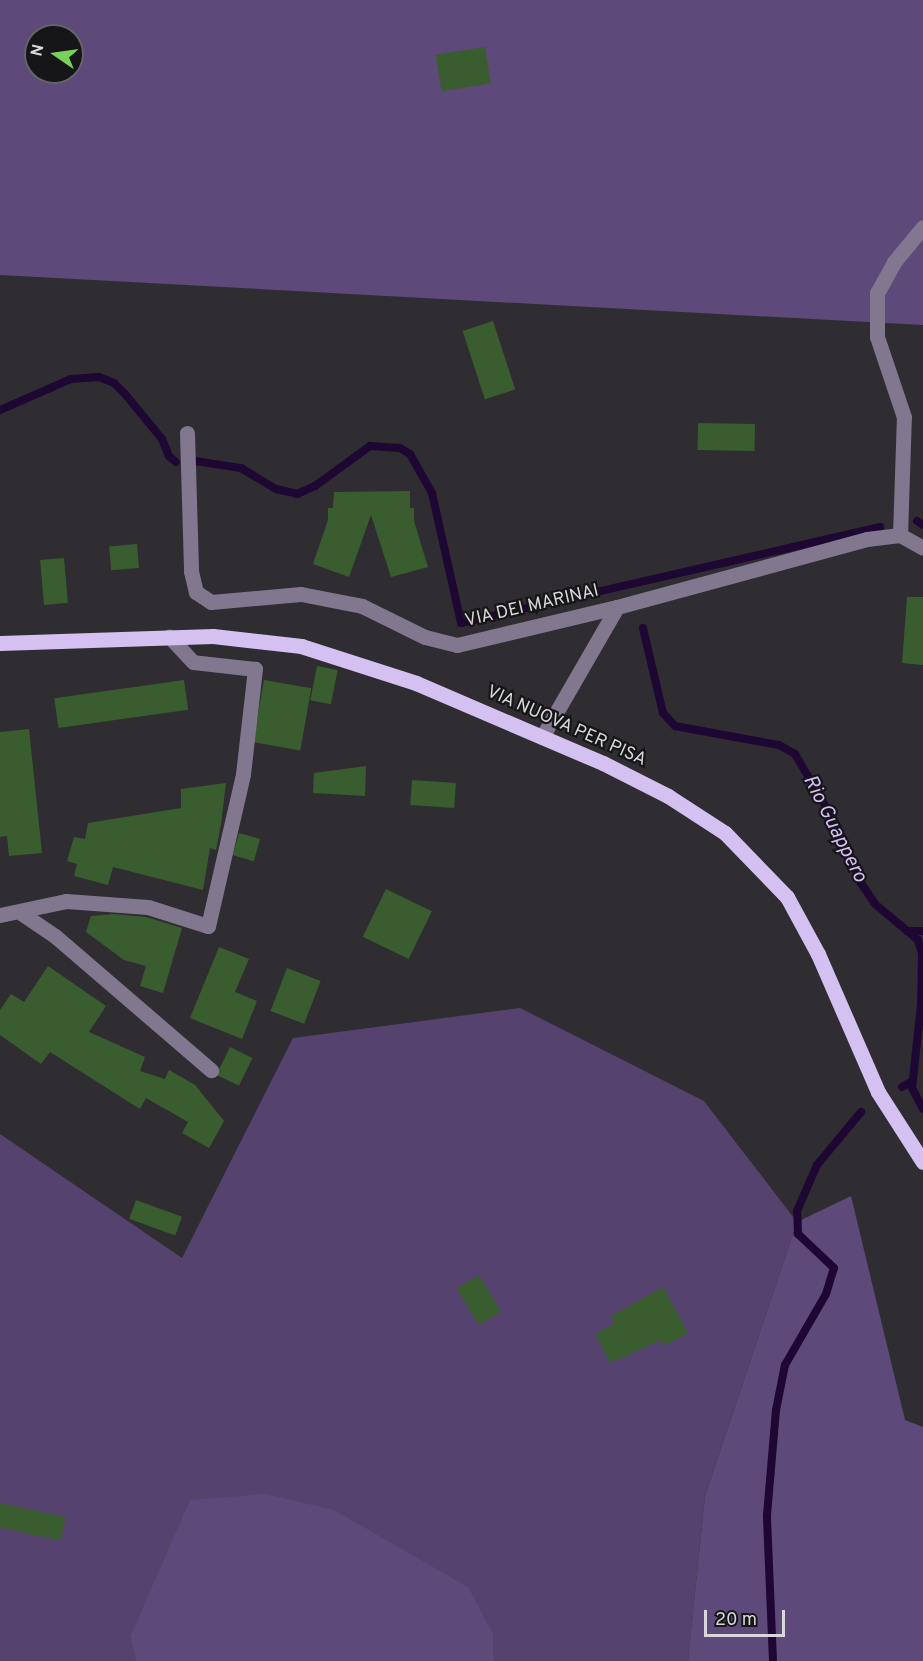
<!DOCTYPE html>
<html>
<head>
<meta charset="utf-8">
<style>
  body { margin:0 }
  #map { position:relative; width:923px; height:1661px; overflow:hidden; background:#2f2d31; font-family:Overpass,sans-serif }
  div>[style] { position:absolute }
  .green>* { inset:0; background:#55426e }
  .forest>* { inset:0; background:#5e497b }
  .stream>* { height:8px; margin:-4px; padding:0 4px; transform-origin:4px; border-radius:4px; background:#1e0733 }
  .building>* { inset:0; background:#395d2f; transform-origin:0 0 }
  .minor>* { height:15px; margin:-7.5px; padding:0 7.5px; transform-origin:7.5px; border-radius:7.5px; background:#81778f }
  .major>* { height:15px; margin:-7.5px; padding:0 7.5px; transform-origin:7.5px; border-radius:7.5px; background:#d4c1f2 }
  span { translate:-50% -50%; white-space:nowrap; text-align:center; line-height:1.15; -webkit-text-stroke:4.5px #161618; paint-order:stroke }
  .street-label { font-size:18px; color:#d8d7da }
  .water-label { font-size:20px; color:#d7bdfc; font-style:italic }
  .north { position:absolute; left:24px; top:24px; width:60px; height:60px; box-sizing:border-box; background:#161618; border:2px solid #646366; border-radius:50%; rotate:283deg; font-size:16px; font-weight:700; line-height:24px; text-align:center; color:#d8d7da }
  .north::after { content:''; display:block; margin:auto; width:21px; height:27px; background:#76d25a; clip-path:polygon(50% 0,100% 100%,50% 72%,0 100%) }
  .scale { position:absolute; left:704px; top:1610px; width:81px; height:27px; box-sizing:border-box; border:3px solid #d8d7da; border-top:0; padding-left:8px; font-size:18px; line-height:21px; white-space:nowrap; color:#d8d7da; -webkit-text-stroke:4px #161618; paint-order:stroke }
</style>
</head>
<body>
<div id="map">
  <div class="green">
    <i style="clip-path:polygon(520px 1008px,704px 1101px,797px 1222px,705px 1496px,688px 1661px,494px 1661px,493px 1634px,130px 1637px,136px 1661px,0 1661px,0 1134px,182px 1258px,293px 1038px)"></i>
  </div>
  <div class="forest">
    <i style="clip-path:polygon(evenodd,0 0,923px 0,923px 325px,0 275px,0 0,36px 36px,72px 36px,72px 72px,36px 72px,36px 36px)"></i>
    <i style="clip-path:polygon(851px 1196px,905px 1420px,923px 1427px,923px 1661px,688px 1661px,705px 1496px,797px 1222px)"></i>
    <i style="clip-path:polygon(265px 1494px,334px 1510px,468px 1587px,493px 1634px,494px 1661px,136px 1661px,130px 1637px,190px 1500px)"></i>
  </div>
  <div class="stream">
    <i style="left:0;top:410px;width:77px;rotate:-23.6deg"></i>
    <i style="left:71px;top:379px;width:28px;rotate:-4deg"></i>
    <i style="left:99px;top:377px;width:16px;rotate:22deg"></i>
    <i style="left:114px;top:383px;width:16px;rotate:45deg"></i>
    <i style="left:125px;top:394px;width:58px;rotate:50.6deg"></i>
    <i style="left:162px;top:439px;width:18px;rotate:68deg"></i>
    <i style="left:169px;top:456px;width:9px;rotate:41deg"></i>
    <i style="left:195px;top:461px;width:47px;rotate:8.7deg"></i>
    <i style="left:241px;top:468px;width:41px;rotate:31deg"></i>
    <i style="left:276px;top:489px;width:22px;rotate:13deg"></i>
    <i style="left:297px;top:494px;width:20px;rotate:-24deg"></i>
    <i style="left:315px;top:486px;width:68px;rotate:-36deg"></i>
    <i style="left:370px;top:446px;width:30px;rotate:4deg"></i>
    <i style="left:400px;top:448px;width:12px;rotate:31deg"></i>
    <i style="left:410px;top:454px;width:45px;rotate:60.6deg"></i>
    <i style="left:432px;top:493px;width:133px;rotate:77.4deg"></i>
    <i style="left:461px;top:623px;width:430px;rotate:-12.9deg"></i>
    <i style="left:917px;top:521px;width:7px;rotate:34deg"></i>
    <i style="left:643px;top:628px;width:87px;rotate:76.8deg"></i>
    <i style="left:663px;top:713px;width:18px;rotate:47deg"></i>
    <i style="left:675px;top:726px;width:106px;rotate:10.4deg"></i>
    <i style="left:779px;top:745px;width:18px;rotate:29deg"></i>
    <i style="left:795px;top:754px;width:83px;rotate:59.7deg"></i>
    <i style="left:837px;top:826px;width:62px;rotate:67.2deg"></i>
    <i style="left:861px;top:883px;width:25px;rotate:56deg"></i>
    <i style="left:875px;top:904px;width:56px;rotate:39.9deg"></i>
    <i style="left:918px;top:940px;width:15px;rotate:74deg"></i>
    <i style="left:922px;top:954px;width:51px;rotate:91.1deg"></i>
    <i style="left:921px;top:1005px;width:83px;rotate:96.2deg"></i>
    <i style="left:912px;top:1088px;width:24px;rotate:62deg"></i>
    <i style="left:907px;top:931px;width:16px"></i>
    <i style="left:902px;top:1087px;width:12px;rotate:-31deg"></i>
    <i style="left:773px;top:1661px;width:146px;rotate:-92.4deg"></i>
    <i style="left:767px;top:1515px;width:105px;rotate:-85.1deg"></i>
    <i style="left:776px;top:1410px;width:46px;rotate:-78.7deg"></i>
    <i style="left:785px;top:1365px;width:82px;rotate:-60deg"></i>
    <i style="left:826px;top:1294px;width:27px;rotate:-73deg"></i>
    <i style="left:834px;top:1268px;width:50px;rotate:-136.6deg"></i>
    <i style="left:798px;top:1234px;width:23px;rotate:-92deg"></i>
    <i style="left:797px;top:1211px;width:50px;rotate:-66.5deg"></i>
    <i style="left:817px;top:1165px;width:69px;rotate:-50.3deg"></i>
  </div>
  <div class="building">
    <i style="left:485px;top:47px;width:37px;height:50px;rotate:81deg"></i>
    <i style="left:493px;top:321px;width:72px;height:32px;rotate:72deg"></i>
    <i style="left:698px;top:423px;width:57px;height:27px;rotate:1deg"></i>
    <i style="clip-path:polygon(410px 491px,410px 508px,414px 508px,414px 521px,428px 567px,391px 577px,371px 515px,349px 577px,313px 564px,328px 520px,328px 508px,333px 508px,334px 492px)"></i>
    <i style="left:137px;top:544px;width:24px;height:28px;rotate:85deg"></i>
    <i style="left:64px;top:558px;width:45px;height:24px;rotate:85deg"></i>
    <i style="clip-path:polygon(907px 597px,923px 597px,923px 665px,902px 663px)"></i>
    <i style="left:317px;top:666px;width:21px;height:35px;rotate:11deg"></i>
    <i style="left:184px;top:680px;width:30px;height:131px;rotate:82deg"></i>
    <i style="left:264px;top:680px;width:48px;height:63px;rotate:10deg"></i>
    <i style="clip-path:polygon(29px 729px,42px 853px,9px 856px,7px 836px,0 837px,0 732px)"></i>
    <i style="clip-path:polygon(366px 766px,365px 796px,313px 793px,314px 773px)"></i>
    <i style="left:412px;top:780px;width:44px;height:25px;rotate:4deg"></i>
    <i style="clip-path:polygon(226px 783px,221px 824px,216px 850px,210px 848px,203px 890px,113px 867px,108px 885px,74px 876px,77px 864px,67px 861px,74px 837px,85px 839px,88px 823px,181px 808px,181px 789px)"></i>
    <i style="left:239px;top:833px;width:22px;height:23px;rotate:16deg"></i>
    <i style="left:386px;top:889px;width:51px;height:53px;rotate:26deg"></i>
    <i style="clip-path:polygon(114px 914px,146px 917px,182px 928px,163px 993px,140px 986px,146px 966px,124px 960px,86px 932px,91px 916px)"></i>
    <i style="clip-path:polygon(219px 947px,249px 959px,235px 992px,257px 1001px,242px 1039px,190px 1018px)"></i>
    <i style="clip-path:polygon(48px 966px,106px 1006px,89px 1032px,145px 1057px,140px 1071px,165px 1079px,169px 1070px,195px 1085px,224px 1121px,209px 1148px,182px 1133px,188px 1122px,146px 1098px,140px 1109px,50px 1052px,41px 1064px,0 1035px,0 1010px,11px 994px,24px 1002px)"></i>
    <i style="left:287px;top:968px;width:36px;height:46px;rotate:21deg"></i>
    <i style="left:230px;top:1047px;width:25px;height:31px;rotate:26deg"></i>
    <i style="left:136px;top:1200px;width:49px;height:20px;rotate:20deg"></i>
    <i style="left:479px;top:1275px;width:43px;height:26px;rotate:59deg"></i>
    <i style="clip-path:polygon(663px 1287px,688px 1333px,664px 1346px,661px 1340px,610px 1363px,595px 1334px,615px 1323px,611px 1316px)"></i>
    <i style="left:0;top:1503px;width:67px;height:24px;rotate:12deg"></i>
  </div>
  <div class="minor">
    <i style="left:187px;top:433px;width:138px;rotate:88.3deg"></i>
    <i style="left:191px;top:571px;width:22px;rotate:77deg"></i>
    <i style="left:196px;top:592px;width:18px;rotate:34deg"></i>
    <i style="left:211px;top:602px;width:90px;rotate:-5.1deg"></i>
    <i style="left:301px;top:594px;width:62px;rotate:11.1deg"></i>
    <i style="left:362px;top:606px;width:70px;rotate:26.2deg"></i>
    <i style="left:425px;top:637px;width:33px;rotate:14deg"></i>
    <i style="left:457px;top:645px;width:164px;rotate:-13.4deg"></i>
    <i style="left:900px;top:535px;width:118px;rotate:-88.1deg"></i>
    <i style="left:904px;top:417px;width:84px;rotate:-108.6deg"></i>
    <i style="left:877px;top:337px;width:44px;rotate:-90deg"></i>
    <i style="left:877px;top:293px;width:35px;rotate:-61deg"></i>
    <i style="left:894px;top:262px;width:45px;rotate:-50.4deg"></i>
    <i style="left:542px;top:737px;width:150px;rotate:-60deg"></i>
    <i style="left:617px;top:607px;width:259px;rotate:-15.2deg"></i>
    <i style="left:867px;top:539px;width:33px;rotate:-7deg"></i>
    <i style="left:900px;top:535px;width:26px;rotate:29deg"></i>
    <i style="left:21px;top:913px;width:41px;rotate:34.1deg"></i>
    <i style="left:55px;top:936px;width:206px;rotate:40.7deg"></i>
    <i style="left:0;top:915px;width:67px;rotate:-12deg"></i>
    <i style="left:66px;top:901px;width:82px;rotate:4.2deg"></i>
    <i style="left:148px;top:907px;width:63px;rotate:17.6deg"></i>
    <i style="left:208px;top:926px;width:156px;rotate:-77deg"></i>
    <i style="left:243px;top:774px;width:106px;rotate:-83.5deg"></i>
    <i style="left:255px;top:669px;width:62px;rotate:-173.6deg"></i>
    <i style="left:193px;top:662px;width:35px;rotate:-133deg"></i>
  </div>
  <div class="major">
    <i style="left:0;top:643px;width:213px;rotate:-1.9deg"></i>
    <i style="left:213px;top:636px;width:89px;rotate:6.5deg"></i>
    <i style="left:301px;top:646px;width:121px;rotate:17.8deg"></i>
    <i style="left:416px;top:683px;width:203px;rotate:23.2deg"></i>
    <i style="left:603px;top:763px;width:73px;rotate:26.9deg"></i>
    <i style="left:668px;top:796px;width:68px;rotate:33deg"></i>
    <i style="left:725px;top:833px;width:89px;rotate:45.9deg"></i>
    <i style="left:787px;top:897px;width:65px;rotate:61.5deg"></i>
    <i style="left:818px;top:954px;width:150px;rotate:66.5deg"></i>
    <i style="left:878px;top:1092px;width:83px;rotate:57.3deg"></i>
  </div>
  <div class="street-label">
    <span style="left:532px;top:607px;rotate:-13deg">VIA DEI MARINAI</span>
    <span style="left:566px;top:727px;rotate:24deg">VIA NUOVA PER PISA</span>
  </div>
  <div class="water-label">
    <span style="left:834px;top:829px;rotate:63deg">Rio Guappero</span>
  </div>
  <div class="north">N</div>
  <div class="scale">20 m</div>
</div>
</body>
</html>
